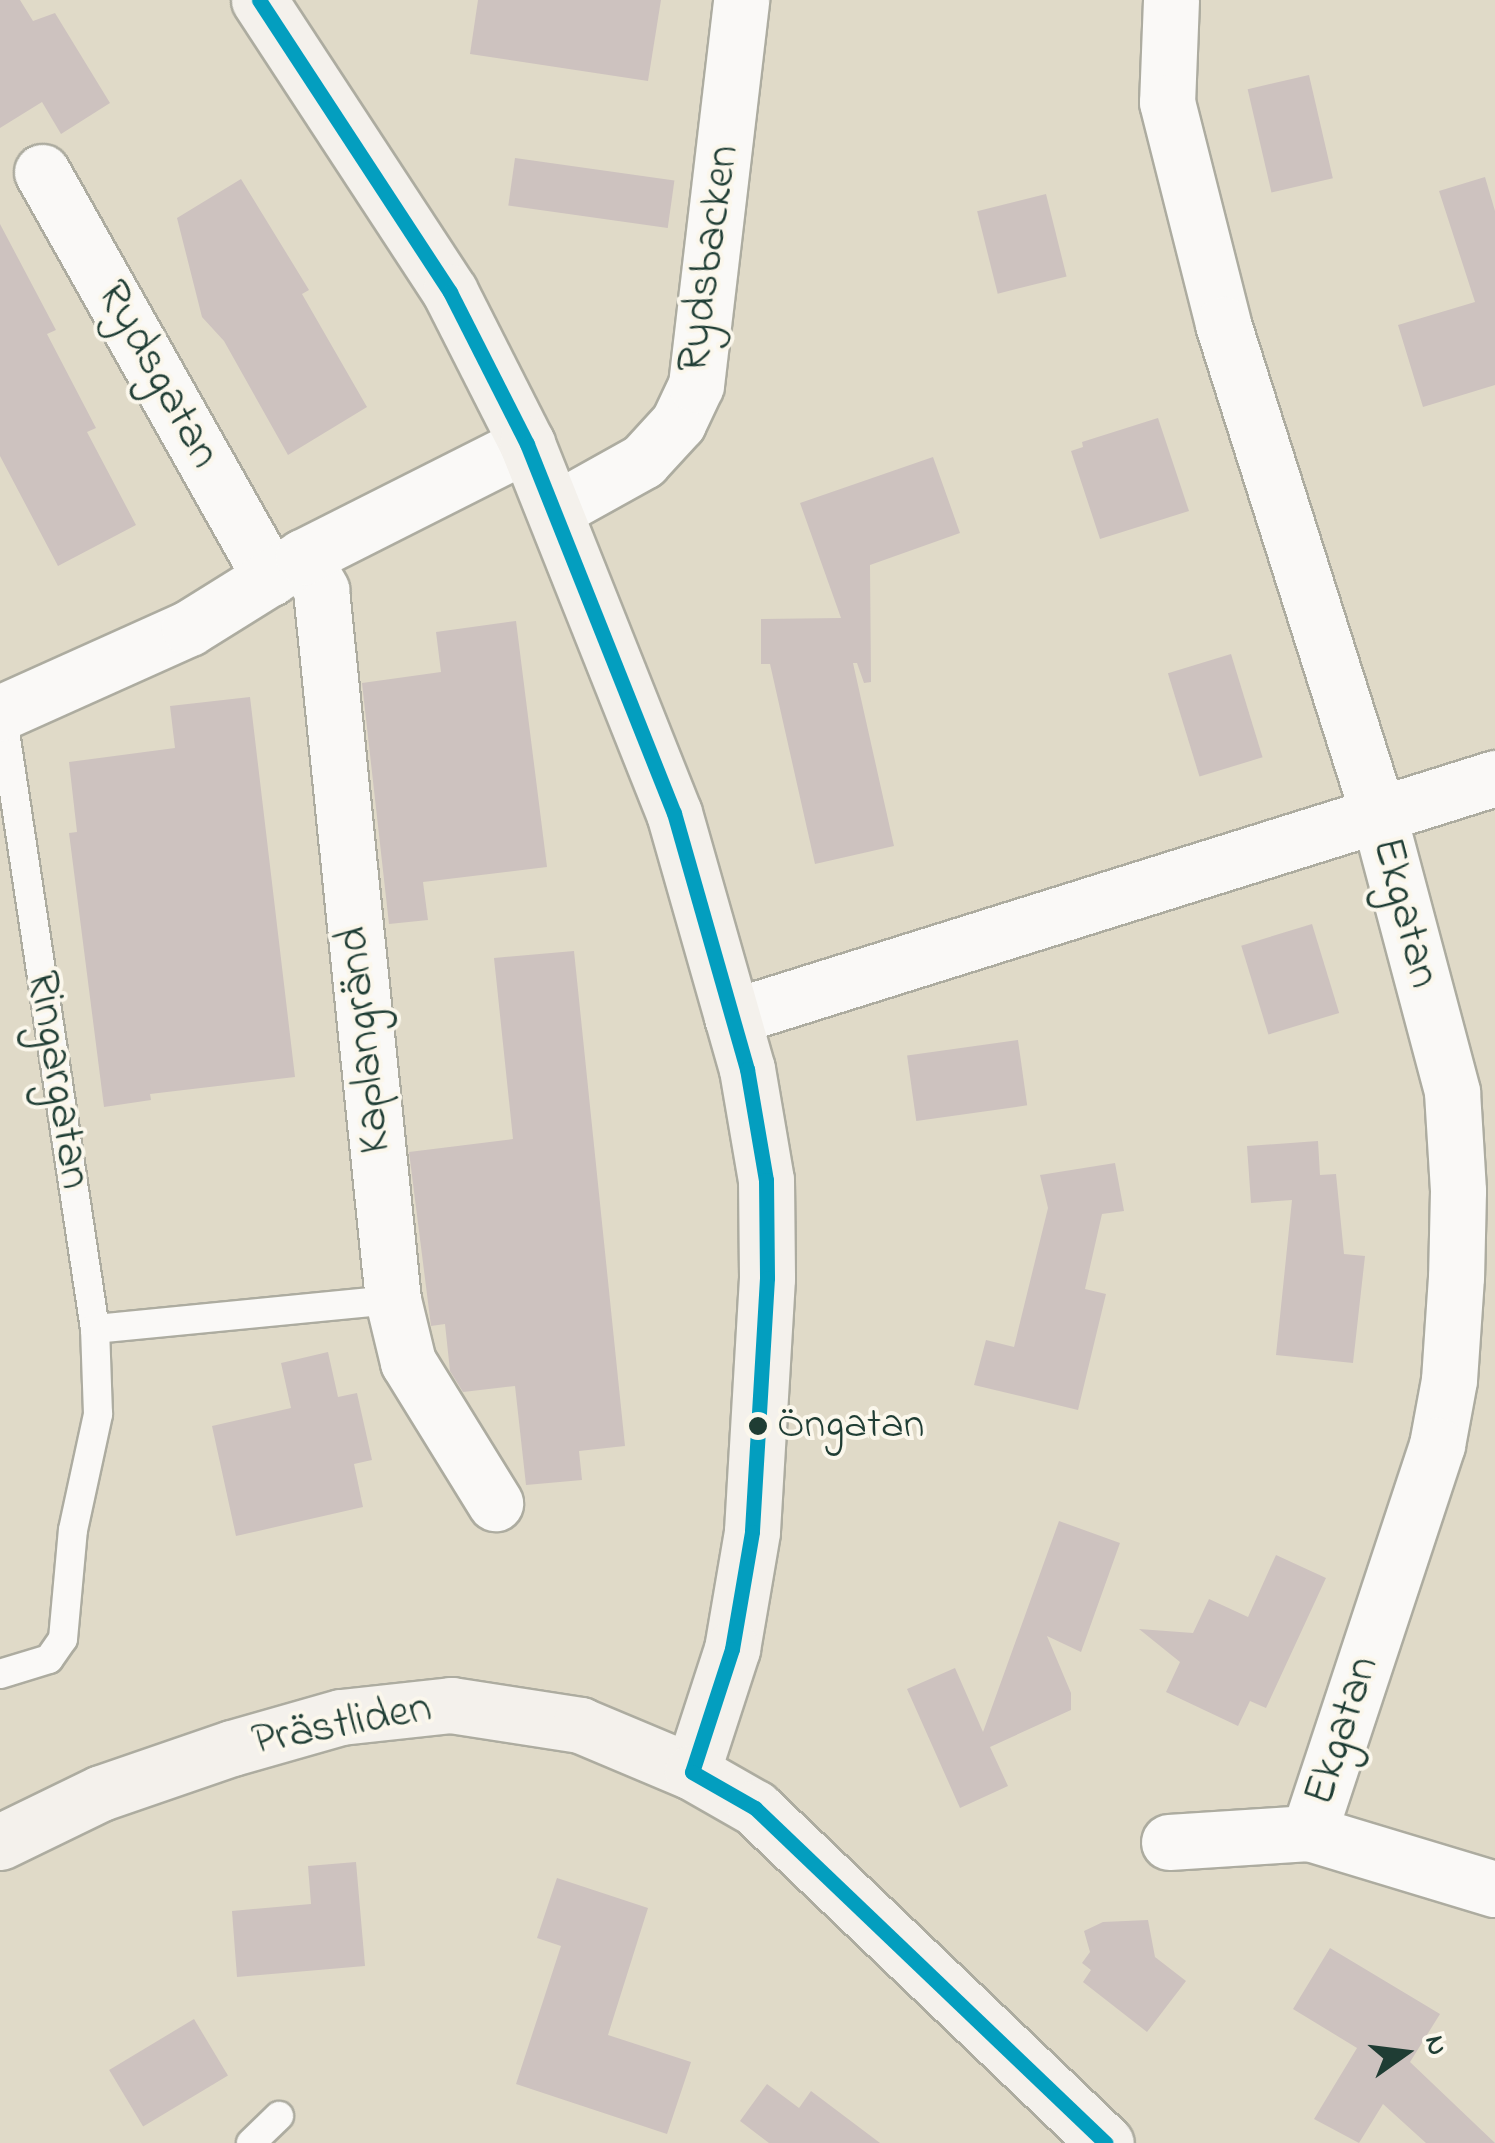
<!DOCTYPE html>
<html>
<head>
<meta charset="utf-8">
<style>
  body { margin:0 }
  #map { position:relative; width:1495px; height:2143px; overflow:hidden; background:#e0dac8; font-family:"Indie Flower",sans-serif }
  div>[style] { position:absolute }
  .building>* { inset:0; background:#cdc2bf; transform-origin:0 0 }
  .roads { filter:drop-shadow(2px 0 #adaca0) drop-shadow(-2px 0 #adaca0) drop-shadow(0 2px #adaca0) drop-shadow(0 -2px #adaca0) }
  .lane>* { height:28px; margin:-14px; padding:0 14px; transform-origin:14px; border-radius:14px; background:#faf9f7 }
  .street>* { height:55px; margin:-27.5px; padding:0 27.5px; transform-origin:27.5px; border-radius:27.5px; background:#faf9f7 }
  .secondary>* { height:55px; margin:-27.5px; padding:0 27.5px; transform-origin:27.5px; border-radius:27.5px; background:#f4f1ec }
  .bus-1>* { height:15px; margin:-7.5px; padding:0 7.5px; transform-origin:7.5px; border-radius:7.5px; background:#039ebf }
  .dots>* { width:28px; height:28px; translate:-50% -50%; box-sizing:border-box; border:5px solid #fbf7ec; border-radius:50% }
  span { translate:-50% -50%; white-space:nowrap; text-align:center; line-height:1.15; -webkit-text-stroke:8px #fbf7ec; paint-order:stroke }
  .bus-label { font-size:42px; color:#1f3d34 }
  .left { translate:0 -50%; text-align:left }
  .street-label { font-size:45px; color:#1f3d34 }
  .north { position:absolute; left:1355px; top:2003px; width:100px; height:100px; -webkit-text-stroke:8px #fbf7ec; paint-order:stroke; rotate:76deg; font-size:28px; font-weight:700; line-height:40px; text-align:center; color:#1f3d34 }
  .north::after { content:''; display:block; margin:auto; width:35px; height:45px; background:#1f3d34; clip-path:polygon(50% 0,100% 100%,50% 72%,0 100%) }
</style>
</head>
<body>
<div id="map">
  <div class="building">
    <i style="clip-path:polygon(0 0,20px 0,33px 21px,55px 13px,110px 103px,61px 134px,42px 102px,0 128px)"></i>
    <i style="clip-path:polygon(478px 0,661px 0,648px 81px,470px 54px)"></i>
    <i style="left:1309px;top:75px;width:106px;height:63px;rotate:77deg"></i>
    <i style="left:515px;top:158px;width:161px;height:48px;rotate:8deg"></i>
    <i style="clip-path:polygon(1485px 177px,1495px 211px,1495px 385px,1423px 407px,1398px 325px,1475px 302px,1439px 191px)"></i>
    <i style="clip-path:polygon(241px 179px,309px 290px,302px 294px,367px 407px,288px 455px,224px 341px,202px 317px,177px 218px)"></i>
    <i style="left:1046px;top:194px;width:85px;height:71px;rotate:76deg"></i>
    <i style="clip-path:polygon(0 224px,56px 330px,47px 334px,96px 428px,87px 432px,136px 525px,58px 566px,0 456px)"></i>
    <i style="clip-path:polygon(1158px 418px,1189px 511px,1100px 539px,1071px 451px,1083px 447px,1082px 442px)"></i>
    <i style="clip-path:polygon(933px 457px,960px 533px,870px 565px,871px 682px,864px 683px,857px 663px,853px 663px,894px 846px,815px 864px,770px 664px,761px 664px,761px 619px,841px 618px,800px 503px)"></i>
    <i style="clip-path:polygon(516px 621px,547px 867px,423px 882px,428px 920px,389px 924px,362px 683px,441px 672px,436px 632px)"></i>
    <i style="left:1231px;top:654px;width:108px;height:66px;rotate:73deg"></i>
    <i style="clip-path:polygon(250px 697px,295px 1077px,150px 1094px,151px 1100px,104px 1107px,69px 833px,77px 832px,69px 762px,175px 748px,170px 706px)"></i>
    <i style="left:1312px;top:924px;width:93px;height:74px;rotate:73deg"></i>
    <i style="clip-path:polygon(574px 951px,625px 1446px,579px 1451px,582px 1480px,526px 1485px,515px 1386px,463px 1392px,450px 1371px,445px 1324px,431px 1326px,409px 1152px,513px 1139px,494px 958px)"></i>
    <i style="left:1018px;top:1040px;width:66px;height:112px;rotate:82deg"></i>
    <i style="clip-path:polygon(1318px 1141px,1320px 1175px,1336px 1174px,1344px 1254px,1365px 1256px,1353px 1363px,1276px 1355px,1292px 1200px,1251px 1203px,1247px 1146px)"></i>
    <i style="clip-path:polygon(1115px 1163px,1124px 1211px,1102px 1214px,1085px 1289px,1106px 1294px,1078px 1410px,974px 1385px,986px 1340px,1014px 1347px,1048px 1208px,1040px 1175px)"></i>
    <i style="clip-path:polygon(328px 1352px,338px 1397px,357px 1393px,372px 1460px,354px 1464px,363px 1507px,236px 1536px,212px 1426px,291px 1408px,281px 1363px)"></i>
    <i style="clip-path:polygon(1059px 1521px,1120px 1543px,1081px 1652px,1047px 1636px,1071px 1693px,1071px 1710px,990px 1747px,1008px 1786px,960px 1808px,907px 1689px,955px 1668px,983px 1732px)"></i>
    <i style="clip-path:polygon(1276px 1555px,1326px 1578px,1266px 1708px,1250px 1701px,1238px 1726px,1166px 1692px,1180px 1662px,1139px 1629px,1193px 1633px,1209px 1599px,1248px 1617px)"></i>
    <i style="clip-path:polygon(356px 1862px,365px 1966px,237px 1977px,232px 1911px,311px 1904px,308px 1866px)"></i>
    <i style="clip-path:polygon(557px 1878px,648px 1908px,608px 2035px,691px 2062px,667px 2134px,516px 2084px,561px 1946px,537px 1938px)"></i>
    <i style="clip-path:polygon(1148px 1920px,1155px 1957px,1186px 1981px,1147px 2032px,1083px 1982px,1091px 1970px,1082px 1963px,1090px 1952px,1084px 1931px,1103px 1922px)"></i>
    <i style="clip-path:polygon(1330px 1948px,1440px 2014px,1410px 2062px,1495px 2143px,1426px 2143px,1383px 2104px,1359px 2143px,1314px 2119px,1357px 2048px,1293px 2009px)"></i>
    <i style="left:194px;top:2019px;width:66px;height:99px;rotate:59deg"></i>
    <i style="clip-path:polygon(767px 2084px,799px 2108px,811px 2091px,880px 2143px,769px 2143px,740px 2121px)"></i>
  </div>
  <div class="roads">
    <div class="lane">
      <i style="left:2px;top:712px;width:624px;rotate:81.43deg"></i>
      <i style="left:95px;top:1329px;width:299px;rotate:-5.6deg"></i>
      <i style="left:0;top:1674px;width:51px;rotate:-17deg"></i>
      <i style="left:49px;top:1659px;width:24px;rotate:-55deg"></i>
      <i style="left:63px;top:1639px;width:109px;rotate:-84.8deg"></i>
      <i style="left:73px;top:1530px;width:119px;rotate:-77.8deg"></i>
      <i style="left:98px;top:1414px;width:85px;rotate:-92deg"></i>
      <i style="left:251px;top:2143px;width:39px;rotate:-44deg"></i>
    </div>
    <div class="street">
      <i style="left:1171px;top:0;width:102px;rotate:92.2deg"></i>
      <i style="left:1167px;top:102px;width:229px;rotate:75.8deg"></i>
      <i style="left:1223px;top:324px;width:513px;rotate:72.41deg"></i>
      <i style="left:1378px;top:813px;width:289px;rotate:75.1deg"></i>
      <i style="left:1452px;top:1092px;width:99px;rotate:86.5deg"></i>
      <i style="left:1458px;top:1191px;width:86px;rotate:91.3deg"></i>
      <i style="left:1456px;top:1277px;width:103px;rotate:93.9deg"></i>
      <i style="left:1449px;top:1380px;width:66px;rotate:100.5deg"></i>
      <i style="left:1437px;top:1445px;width:409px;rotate:108.3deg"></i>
      <i style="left:42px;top:172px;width:466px;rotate:60.6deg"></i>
      <i style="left:555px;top:510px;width:101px;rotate:-29.1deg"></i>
      <i style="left:643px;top:461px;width:52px;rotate:-47.4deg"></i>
      <i style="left:678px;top:423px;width:42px;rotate:-64.7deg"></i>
      <i style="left:696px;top:385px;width:388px;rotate:-83.3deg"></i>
      <i style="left:303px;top:557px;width:38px;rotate:61deg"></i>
      <i style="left:321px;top:590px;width:714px;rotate:84.21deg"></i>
      <i style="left:393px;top:1300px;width:64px;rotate:76.4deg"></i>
      <i style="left:408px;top:1362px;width:166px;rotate:58.3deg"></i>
      <i style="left:0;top:713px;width:207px;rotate:-24.2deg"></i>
      <i style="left:189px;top:628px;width:134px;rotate:-31.9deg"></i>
      <i style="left:303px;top:557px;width:251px;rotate:-26.8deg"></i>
      <i style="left:732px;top:1017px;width:800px;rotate:-17.39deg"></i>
      <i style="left:1169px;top:1842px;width:140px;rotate:-3.7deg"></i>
      <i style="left:1309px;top:1833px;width:194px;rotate:16.8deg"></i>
    </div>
    <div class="secondary">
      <i style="left:259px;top:0;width:349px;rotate:56.8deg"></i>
      <i style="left:450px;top:292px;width:170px;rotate:63.1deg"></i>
      <i style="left:527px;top:444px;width:397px;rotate:68.3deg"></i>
      <i style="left:674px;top:813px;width:266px;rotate:74.1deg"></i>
      <i style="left:747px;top:1069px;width:113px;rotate:80.3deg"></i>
      <i style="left:766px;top:1180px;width:98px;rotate:89.4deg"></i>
      <i style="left:767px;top:1278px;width:254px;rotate:93.4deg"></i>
      <i style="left:752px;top:1532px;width:119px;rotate:99.7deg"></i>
      <i style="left:732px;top:1649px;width:129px;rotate:108deg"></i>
      <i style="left:0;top:1842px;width:112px;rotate:-25.9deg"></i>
      <i style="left:101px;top:1793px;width:139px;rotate:-19deg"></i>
      <i style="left:232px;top:1748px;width:113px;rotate:-15.9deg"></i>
      <i style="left:341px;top:1717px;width:111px;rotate:-6.2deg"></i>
      <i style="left:451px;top:1705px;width:131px;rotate:8.8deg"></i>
      <i style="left:580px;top:1725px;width:121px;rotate:22.8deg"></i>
      <i style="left:692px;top:1772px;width:73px;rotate:29.7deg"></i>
      <i style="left:755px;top:1808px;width:485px;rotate:43.7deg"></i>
    </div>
  </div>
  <div class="bus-1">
    <i style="left:259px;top:0;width:349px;rotate:56.8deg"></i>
    <i style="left:450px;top:292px;width:170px;rotate:63.1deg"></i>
    <i style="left:527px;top:444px;width:397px;rotate:68.3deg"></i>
    <i style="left:674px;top:813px;width:266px;rotate:74.1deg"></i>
    <i style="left:747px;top:1069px;width:113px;rotate:80.3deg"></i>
    <i style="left:766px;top:1180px;width:98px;rotate:89.4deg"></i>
    <i style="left:767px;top:1278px;width:254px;rotate:93.4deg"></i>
    <i style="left:752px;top:1532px;width:119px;rotate:99.7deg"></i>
    <i style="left:732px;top:1649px;width:129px;rotate:108deg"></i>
    <i style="left:692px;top:1772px;width:73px;rotate:29.7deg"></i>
    <i style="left:755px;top:1808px;width:485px;rotate:43.7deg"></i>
  </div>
  <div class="dots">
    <i style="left:758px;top:1426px;background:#1f3d34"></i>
  </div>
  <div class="bus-label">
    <span class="left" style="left:777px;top:1426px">Öngatan</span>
  </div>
  <div class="street-label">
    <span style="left:710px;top:259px;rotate:-82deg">Rydsbacken</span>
    <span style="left:157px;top:375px;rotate:61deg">Rydsgatan</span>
    <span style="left:1404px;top:913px;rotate:75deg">Ekgatan</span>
    <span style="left:366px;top:1040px;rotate:-96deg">Kaplangränd</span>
    <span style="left:57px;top:1080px;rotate:81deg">Ringargatan</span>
    <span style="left:342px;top:1726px;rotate:-11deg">Prästliden</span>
    <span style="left:1343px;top:1731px;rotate:-72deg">Ekgatan</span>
  </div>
  <div class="north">N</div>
</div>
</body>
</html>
